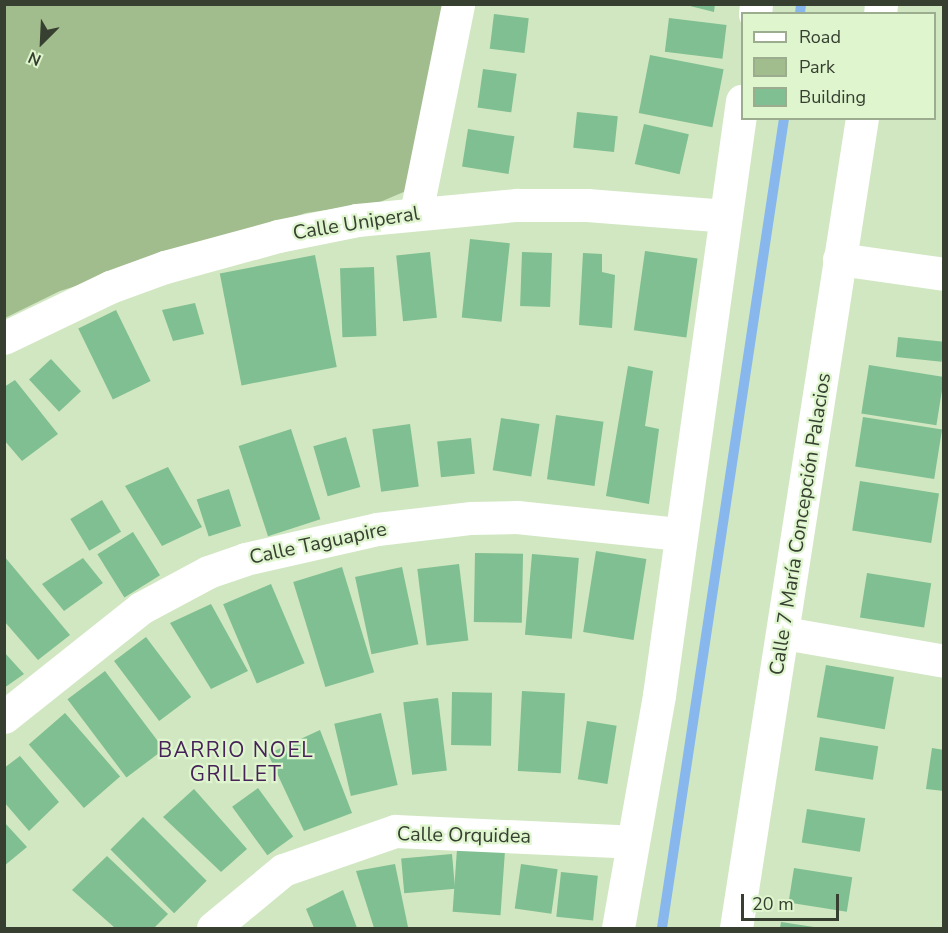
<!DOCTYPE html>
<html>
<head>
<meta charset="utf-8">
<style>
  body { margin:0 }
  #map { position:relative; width:948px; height:933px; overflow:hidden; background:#d1e7c1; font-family:"Nunito Sans",sans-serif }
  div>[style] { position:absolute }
  .green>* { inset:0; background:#a2bd8d }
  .stream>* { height:10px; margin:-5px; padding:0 5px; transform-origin:5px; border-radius:5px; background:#87b7ed }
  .building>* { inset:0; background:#7fbf91; transform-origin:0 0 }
  .street>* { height:33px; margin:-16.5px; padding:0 16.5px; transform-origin:16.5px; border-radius:16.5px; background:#fff }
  span { translate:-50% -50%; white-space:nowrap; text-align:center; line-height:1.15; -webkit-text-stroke:4.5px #def5ce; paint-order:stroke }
  .street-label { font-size:20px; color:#363f30 }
  .neighbourhood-label { font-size:21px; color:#462259; letter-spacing:1.5px }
  .frame { position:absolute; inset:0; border:6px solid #363f30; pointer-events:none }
  .legend { position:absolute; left:741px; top:12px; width:195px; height:108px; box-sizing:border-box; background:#def5ce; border:2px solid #9bac8f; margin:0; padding:8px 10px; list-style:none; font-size:18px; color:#363f30 }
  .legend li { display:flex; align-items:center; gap:12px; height:30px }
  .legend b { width:30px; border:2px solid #9bac8f }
  .north { position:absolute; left:12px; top:12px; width:60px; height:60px; -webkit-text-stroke:4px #def5ce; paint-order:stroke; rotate:204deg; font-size:16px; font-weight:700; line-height:24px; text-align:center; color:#363f30 }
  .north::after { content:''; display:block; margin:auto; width:21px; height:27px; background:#363f30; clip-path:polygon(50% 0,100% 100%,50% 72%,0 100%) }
  .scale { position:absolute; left:741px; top:894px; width:98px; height:27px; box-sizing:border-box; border:3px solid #363f30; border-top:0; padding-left:8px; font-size:18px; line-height:21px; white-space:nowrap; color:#363f30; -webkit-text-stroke:4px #def5ce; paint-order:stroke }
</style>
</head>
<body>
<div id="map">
  <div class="green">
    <i style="clip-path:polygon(5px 5px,444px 5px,406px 191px,380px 202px,306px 213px,60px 291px,5px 318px)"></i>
  </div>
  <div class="stream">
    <i style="left:800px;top:14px;width:10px;rotate:-84deg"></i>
    <i style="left:662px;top:928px;width:819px;rotate:-81.43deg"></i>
  </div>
  <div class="building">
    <i style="clip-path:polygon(682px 4px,715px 4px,714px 12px)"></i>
    <i style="left:494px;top:14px;width:35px;height:35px;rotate:7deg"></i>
    <i style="left:669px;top:18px;width:58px;height:34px;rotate:7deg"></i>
    <i style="left:650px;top:55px;width:75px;height:59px;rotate:11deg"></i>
    <i style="left:483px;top:69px;width:34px;height:39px;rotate:8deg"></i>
    <i style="left:577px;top:112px;width:41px;height:36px;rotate:6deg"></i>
    <i style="left:644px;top:124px;width:46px;height:41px;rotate:13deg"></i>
    <i style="left:468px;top:129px;width:47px;height:38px;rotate:9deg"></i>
    <i style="left:470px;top:239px;width:40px;height:79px;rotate:6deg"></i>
    <i style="left:645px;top:251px;width:53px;height:80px;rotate:8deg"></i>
    <i style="left:430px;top:252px;width:66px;height:34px;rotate:84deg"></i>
    <i style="left:522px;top:252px;width:30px;height:54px;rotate:2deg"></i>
    <i style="clip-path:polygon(583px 253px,602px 254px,602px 272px,615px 275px,612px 328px,579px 325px)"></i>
    <i style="left:315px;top:255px;width:114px;height:97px;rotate:79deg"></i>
    <i style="left:374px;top:267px;width:69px;height:34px;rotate:88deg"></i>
    <i style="clip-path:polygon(195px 303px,204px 334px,173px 341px,162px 310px)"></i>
    <i style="left:116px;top:310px;width:79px;height:42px;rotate:64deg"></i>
    <i style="left:898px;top:337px;width:46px;height:20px;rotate:6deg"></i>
    <i style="left:51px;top:359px;width:44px;height:30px;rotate:47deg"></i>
    <i style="left:869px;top:365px;width:76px;height:49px;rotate:9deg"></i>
    <i style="clip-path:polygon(628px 366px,653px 371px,645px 426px,659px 429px,649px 504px,606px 496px)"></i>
    <i style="clip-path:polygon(15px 380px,58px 434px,22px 461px,4px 440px,4px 387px)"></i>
    <i style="left:556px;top:415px;width:48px;height:65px;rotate:8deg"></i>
    <i style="left:863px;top:417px;width:80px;height:50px;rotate:9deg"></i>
    <i style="left:501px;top:418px;width:39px;height:53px;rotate:9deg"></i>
    <i style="left:410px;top:424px;width:63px;height:38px;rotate:82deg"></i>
    <i style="left:291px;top:429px;width:95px;height:55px;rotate:72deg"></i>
    <i style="left:346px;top:437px;width:52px;height:34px;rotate:74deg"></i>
    <i style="left:471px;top:438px;width:36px;height:34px;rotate:84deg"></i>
    <i style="clip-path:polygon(168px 467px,202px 527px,162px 546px,125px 486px)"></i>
    <i style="left:860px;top:481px;width:80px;height:50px;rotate:9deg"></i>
    <i style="left:229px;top:489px;width:39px;height:34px;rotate:72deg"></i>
    <i style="left:102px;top:500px;width:37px;height:37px;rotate:59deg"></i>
    <i style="left:133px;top:532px;width:51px;height:42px;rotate:58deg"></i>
    <i style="left:596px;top:551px;width:51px;height:82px;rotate:9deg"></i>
    <i style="left:475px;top:553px;width:48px;height:69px;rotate:1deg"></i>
    <i style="left:532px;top:554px;width:47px;height:81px;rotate:5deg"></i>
    <i style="clip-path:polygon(4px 556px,70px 635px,38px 660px,4px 621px)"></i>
    <i style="clip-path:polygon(83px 558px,103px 583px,64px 611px,42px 584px)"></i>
    <i style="left:459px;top:564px;width:77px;height:42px;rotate:83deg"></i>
    <i style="left:342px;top:567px;width:110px;height:51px;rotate:73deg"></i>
    <i style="left:402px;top:567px;width:79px;height:48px;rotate:78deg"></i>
    <i style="left:867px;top:573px;width:65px;height:45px;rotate:9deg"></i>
    <i style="left:271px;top:584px;width:86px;height:52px;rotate:67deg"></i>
    <i style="clip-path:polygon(211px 604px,248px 671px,211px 689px,170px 623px)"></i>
    <i style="left:146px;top:637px;width:75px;height:40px;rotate:53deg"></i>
    <i style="clip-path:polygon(4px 652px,24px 674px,4px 688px)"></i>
    <i style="left:826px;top:665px;width:69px;height:53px;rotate:10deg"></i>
    <i style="left:105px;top:671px;width:98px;height:47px;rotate:53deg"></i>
    <i style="left:522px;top:691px;width:43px;height:80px;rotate:3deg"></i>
    <i style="left:452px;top:692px;width:40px;height:53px;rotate:1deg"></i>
    <i style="left:438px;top:698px;width:73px;height:35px;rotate:83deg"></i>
    <i style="left:65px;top:713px;width:84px;height:48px;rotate:49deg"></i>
    <i style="left:381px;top:713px;width:74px;height:48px;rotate:77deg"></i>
    <i style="left:587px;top:721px;width:30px;height:59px;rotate:9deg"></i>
    <i style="clip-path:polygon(320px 730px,352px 813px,304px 831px,268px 754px)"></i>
    <i style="left:820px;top:737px;width:59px;height:34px;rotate:9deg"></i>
    <i style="clip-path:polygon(932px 748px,944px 750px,944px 791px,926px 789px)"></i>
    <i style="clip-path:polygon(20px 756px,59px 802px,29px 831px,4px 802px,4px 768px)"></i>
    <i style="left:258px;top:788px;width:60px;height:32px;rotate:54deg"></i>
    <i style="clip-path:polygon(194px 789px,247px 849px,221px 872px,163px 817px)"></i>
    <i style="left:807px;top:809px;width:59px;height:34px;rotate:9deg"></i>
    <i style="left:143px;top:817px;width:90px;height:46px;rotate:45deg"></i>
    <i style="clip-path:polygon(4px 822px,27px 847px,4px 866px)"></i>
    <i style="left:457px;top:849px;width:48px;height:63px;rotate:4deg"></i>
    <i style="left:452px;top:854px;width:35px;height:51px;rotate:85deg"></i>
    <i style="clip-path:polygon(107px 856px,168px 914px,154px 928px,115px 928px,72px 890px)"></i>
    <i style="clip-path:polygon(395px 864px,408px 927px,374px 928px,356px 871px)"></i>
    <i style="left:521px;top:864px;width:37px;height:45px;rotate:8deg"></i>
    <i style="left:794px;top:868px;width:59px;height:35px;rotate:9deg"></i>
    <i style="left:561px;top:872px;width:37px;height:45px;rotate:6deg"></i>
    <i style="clip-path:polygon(343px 890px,357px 928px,314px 928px,306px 909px)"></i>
    <i style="clip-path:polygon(781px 922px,814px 927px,814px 928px,780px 928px)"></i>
  </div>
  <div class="street">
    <i style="left:755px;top:14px;width:10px;rotate:-84deg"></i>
    <i style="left:880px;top:14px;width:10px;rotate:-84deg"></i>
    <i style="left:416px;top:213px;width:213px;rotate:-78.6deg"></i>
    <i style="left:839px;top:259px;width:106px;rotate:8.1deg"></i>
    <i style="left:4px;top:338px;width:118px;rotate:-25.7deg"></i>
    <i style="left:110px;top:287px;width:59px;rotate:-20deg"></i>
    <i style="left:165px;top:267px;width:117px;rotate:-15.3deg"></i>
    <i style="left:278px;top:236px;width:81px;rotate:-11.4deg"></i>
    <i style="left:357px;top:220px;width:161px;rotate:-5.4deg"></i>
    <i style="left:517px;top:205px;width:70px"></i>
    <i style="left:587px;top:205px;width:139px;rotate:4.5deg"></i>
    <i style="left:784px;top:633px;width:162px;rotate:9.9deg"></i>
    <i style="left:4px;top:717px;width:175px;rotate:-38.5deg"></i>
    <i style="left:141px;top:608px;width:76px;rotate:-28.2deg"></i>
    <i style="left:208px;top:572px;width:39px;rotate:-19deg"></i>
    <i style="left:245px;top:559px;width:135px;rotate:-12.8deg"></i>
    <i style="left:377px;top:529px;width:95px;rotate:-6.7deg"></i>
    <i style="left:471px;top:518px;width:46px;rotate:-1.2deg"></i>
    <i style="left:517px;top:517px;width:164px;rotate:6deg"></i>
    <i style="left:213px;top:928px;width:91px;rotate:-39.6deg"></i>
    <i style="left:283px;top:870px;width:119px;rotate:-19.2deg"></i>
    <i style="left:395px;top:831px;width:238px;rotate:2.6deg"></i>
    <i style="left:618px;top:928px;width:237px;rotate:-80deg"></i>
    <i style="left:659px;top:695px;width:600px;rotate:-82.05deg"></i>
    <i style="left:736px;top:928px;width:820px;rotate:-81.16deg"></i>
  </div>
  <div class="street-label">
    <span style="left:356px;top:223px;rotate:-9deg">Calle Uniperal</span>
    <span style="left:800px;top:524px;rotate:-81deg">Calle 7 María Concepción Palacios</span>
    <span style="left:318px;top:543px;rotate:-12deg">Calle Taguapire</span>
    <span style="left:464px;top:835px;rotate:1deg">Calle Orquidea</span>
  </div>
  <div class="neighbourhood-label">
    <span style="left:236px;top:762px">BARRIO NOEL<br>GRILLET</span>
  </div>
  <div class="frame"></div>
  <ul class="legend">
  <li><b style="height:8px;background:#fff"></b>Road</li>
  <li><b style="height:16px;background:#a2bd8d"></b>Park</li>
  <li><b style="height:16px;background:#7fbf91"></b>Building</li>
  </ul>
  <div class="north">N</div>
  <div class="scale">20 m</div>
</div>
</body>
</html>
